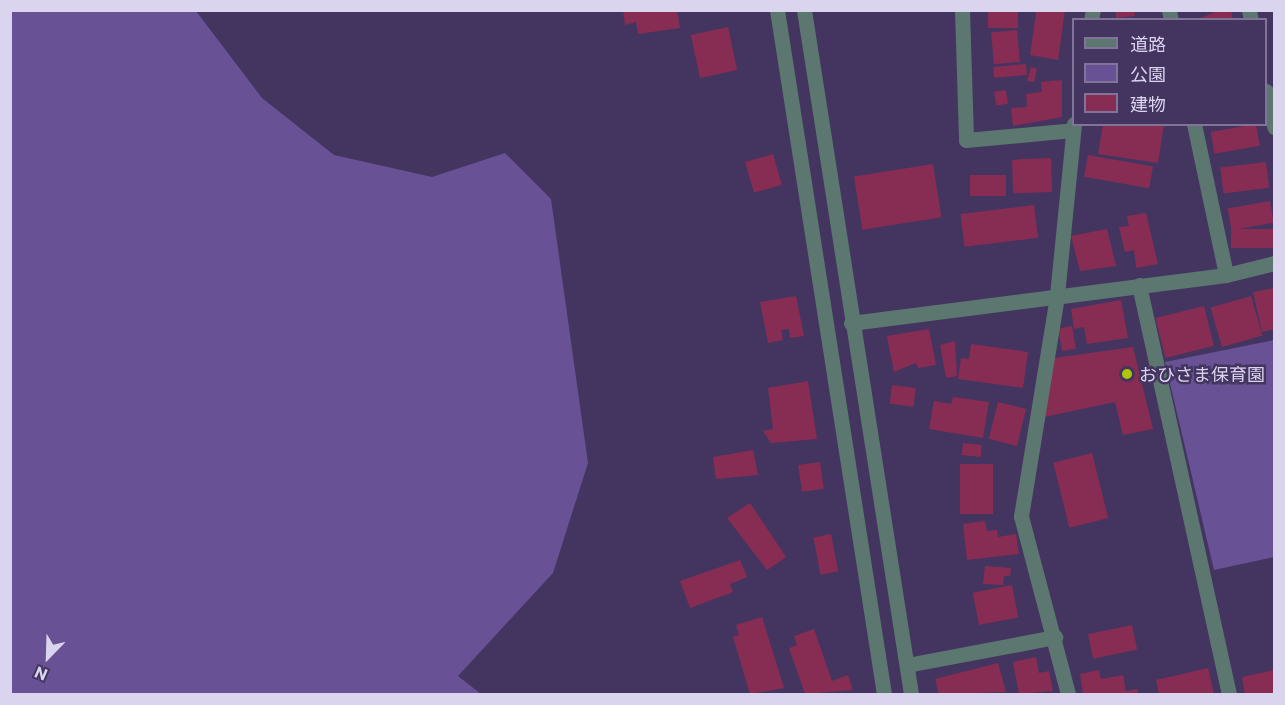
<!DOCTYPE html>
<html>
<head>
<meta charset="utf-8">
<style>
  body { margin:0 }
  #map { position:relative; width:1285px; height:705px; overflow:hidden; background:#433560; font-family:Commissioner,"Noto Sans JP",sans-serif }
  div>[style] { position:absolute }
  .green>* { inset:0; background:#685195 }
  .building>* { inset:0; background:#872d53; transform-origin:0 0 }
  .minor>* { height:15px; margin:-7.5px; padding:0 7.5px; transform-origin:7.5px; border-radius:7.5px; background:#5b7770 }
  .dots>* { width:16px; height:16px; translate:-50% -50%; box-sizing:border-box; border:3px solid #433560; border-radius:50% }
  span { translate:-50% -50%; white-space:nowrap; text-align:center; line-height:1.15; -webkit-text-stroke:5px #433560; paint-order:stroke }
  .poi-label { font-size:18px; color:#dbd4ef }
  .left { translate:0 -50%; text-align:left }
  .frame { position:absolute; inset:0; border:12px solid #dbd4ef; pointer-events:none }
  .legend { position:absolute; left:1072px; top:18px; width:195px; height:108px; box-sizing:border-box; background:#433560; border:2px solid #807599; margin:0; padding:8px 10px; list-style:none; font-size:18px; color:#dbd4ef }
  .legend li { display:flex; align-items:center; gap:12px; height:30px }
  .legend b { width:30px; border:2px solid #807599 }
  .north { position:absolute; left:18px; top:627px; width:60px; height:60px; -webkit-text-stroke:4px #433560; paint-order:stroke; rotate:203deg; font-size:16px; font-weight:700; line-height:24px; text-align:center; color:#dbd4ef }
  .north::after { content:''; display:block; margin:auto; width:21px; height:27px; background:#dbd4ef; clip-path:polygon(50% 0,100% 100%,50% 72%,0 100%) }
</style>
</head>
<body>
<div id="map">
  <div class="green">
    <i style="clip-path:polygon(10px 11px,196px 11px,262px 98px,334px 155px,432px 177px,505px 153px,551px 199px,588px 463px,553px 573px,458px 676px,481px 694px,11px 694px)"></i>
    <i style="clip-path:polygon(1274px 340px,1274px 557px,1214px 570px,1165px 362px)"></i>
  </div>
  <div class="building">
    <i style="clip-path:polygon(623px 10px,677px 10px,680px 28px,638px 34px,636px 22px,625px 25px)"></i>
    <i style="left:988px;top:10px;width:30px;height:18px"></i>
    <i style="clip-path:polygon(1065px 10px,1058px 60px,1030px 55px,1036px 13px,1030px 10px)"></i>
    <i style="clip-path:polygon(1115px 10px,1134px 10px,1135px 16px,1116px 18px)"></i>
    <i style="clip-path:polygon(1219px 10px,1231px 10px,1233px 20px,1196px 20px)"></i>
    <i style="left:728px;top:27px;width:44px;height:38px;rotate:78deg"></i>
    <i style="left:1017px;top:30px;width:32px;height:26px;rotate:85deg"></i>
    <i style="left:1026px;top:64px;width:11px;height:33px;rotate:85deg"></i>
    <i style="clip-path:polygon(1031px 67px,1037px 69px,1034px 82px,1027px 81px)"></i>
    <i style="clip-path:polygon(1062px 80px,1062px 117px,1013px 126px,1011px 108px,1027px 107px,1026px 94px,1042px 92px,1041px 82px)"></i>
    <i style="left:1006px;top:90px;width:14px;height:12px;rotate:82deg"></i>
    <i style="clip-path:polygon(1103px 124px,1164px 124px,1158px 163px,1098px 154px)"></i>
    <i style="left:1256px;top:124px;width:22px;height:46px;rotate:80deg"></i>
    <i style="left:773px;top:154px;width:32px;height:29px;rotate:74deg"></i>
    <i style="left:1088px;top:155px;width:66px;height:22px;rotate:10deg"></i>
    <i style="left:1051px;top:158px;width:34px;height:39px;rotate:88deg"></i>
    <i style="left:1266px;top:162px;width:26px;height:46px;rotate:83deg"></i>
    <i style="left:933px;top:164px;width:54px;height:80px;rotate:81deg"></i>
    <i style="left:1006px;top:175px;width:21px;height:36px;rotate:90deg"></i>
    <i style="left:1270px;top:201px;width:22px;height:43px;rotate:80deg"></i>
    <i style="left:1034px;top:205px;width:33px;height:74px;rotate:83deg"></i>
    <i style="clip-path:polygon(1146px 213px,1158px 264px,1136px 268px,1134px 250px,1125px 252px,1119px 227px,1129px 226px,1127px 216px)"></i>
    <i style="clip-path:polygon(1107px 229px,1116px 266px,1080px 271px,1071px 236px)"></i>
    <i style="left:1274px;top:229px;width:19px;height:43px;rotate:90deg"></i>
    <i style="clip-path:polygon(1274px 288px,1274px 329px,1262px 332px,1253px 292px)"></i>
    <i style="clip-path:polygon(796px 296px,804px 336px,790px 338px,789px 329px,781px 330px,783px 340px,768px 343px,760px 302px)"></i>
    <i style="left:1251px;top:296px;width:41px;height:42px;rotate:74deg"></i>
    <i style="clip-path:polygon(1121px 300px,1128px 338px,1087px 344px,1084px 327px,1074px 329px,1071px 309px)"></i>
    <i style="left:1204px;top:306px;width:41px;height:50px;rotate:76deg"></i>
    <i style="left:1072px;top:326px;width:23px;height:14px;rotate:80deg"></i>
    <i style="clip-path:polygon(929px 329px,936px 365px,918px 368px,916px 363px,894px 372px,887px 336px)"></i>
    <i style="clip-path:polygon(955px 341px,957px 376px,946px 378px,940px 345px)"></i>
    <i style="clip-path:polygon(971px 344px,1028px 352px,1023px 388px,958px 379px,961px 358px,969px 359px)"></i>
    <i style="clip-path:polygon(1133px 347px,1153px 429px,1123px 435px,1115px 402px,1044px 417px,1054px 358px)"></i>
    <i style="clip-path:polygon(808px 381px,817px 439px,771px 443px,763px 431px,773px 429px,768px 388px)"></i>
    <i style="left:892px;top:385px;width:24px;height:19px;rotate:7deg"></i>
    <i style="clip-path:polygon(953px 397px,989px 402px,983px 438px,929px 429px,934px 401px,951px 404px)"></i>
    <i style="left:998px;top:402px;width:29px;height:38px;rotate:14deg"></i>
    <i style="left:963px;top:443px;width:19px;height:12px;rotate:6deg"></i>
    <i style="clip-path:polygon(753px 450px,758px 475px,716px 479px,713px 457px)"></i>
    <i style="left:1092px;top:453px;width:67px;height:40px;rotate:76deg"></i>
    <i style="left:820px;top:462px;width:27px;height:22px;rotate:82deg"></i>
    <i style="left:960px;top:464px;width:33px;height:50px"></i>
    <i style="clip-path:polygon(750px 503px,786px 557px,767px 570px,727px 518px)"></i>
    <i style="clip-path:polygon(985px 521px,987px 531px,997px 530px,998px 537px,1016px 534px,1019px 554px,967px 560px,963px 524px)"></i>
    <i style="left:831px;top:534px;width:38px;height:18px;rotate:79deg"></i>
    <i style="clip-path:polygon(740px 560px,747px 577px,730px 584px,733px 592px,690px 608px,680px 581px)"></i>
    <i style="clip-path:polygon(985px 566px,1011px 568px,1010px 576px,1004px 576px,1003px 585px,983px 584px)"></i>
    <i style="left:1012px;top:585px;width:33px;height:40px;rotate:79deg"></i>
    <i style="clip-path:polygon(762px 617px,784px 688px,750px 694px,733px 637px,739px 635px,736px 625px)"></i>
    <i style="left:1132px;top:625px;width:25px;height:45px;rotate:78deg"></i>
    <i style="clip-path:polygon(814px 629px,832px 681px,848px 675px,853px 690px,805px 694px,789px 648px,797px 645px,794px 636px)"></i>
    <i style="clip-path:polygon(1036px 657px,1039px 673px,1049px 671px,1053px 691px,1019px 694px,1013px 662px)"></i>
    <i style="clip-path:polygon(998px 663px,1006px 692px,939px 694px,935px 679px)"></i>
    <i style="clip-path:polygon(1208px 668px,1214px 694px,1159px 694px,1156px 680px)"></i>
    <i style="clip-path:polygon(1099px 670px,1101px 679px,1123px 675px,1126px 691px,1137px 689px,1138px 694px,1083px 694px,1080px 674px)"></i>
    <i style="clip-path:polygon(1274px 670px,1274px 694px,1245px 694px,1242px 677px)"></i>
  </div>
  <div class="minor">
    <i style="left:777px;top:10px;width:692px;rotate:81.11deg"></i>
    <i style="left:804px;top:10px;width:692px;rotate:81.11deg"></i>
    <i style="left:962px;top:10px;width:130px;rotate:88.2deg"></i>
    <i style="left:966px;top:140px;width:107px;rotate:-5.3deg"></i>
    <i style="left:1169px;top:10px;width:10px;rotate:79deg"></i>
    <i style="left:1249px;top:10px;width:10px;rotate:79deg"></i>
    <i style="left:1091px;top:20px;width:10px;rotate:-79deg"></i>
    <i style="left:1266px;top:91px;width:37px;rotate:77deg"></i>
    <i style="left:1194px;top:124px;width:154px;rotate:78deg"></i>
    <i style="left:1139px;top:285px;width:419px;rotate:77.6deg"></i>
    <i style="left:851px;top:323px;width:378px;rotate:-7.3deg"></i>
    <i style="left:1226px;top:275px;width:49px;rotate:-14deg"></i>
    <i style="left:907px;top:665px;width:151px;rotate:-10.7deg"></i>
    <i style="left:1068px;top:694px;width:184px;rotate:-104.8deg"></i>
    <i style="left:1021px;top:516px;width:224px;rotate:-80.7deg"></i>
    <i style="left:1057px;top:295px;width:172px;rotate:-84.3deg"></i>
  </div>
  <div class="dots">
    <i style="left:1127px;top:374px;background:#afc506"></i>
  </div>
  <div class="poi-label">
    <span class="left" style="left:1139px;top:374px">おひさま保育園</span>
  </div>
  <div class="frame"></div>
  <ul class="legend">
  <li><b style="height:8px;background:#5b7770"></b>道路</li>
  <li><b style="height:16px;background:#685195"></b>公園</li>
  <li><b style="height:16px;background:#872d53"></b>建物</li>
  </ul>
  <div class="north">N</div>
</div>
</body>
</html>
